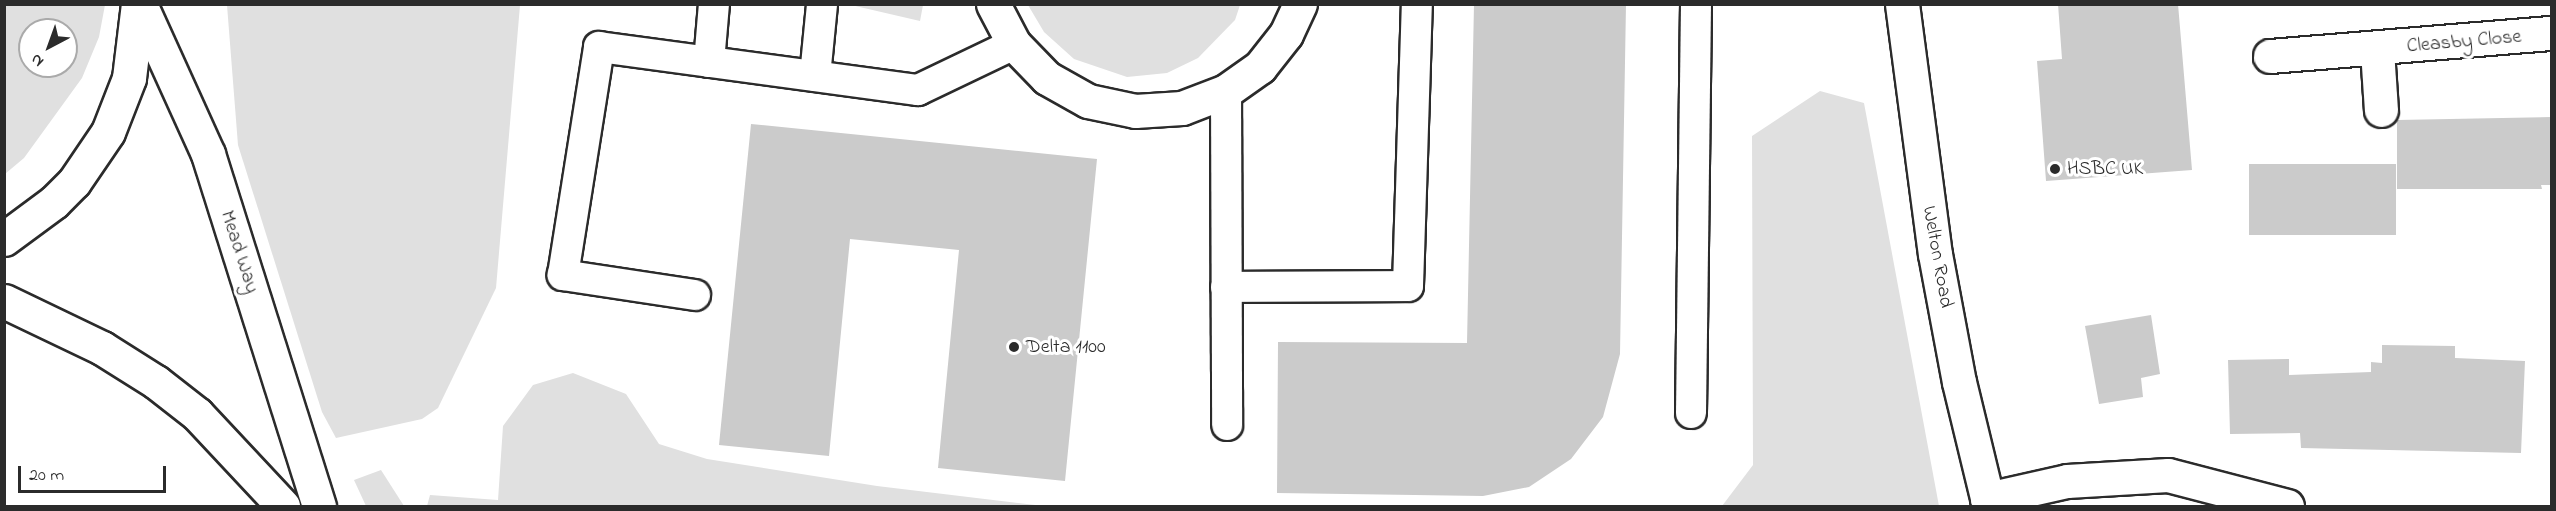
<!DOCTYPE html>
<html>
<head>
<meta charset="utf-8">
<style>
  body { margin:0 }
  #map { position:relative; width:2556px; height:511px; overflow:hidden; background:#fff; font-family:"Indie Flower",sans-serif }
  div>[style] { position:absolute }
  .green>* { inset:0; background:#e0e0e0 }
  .building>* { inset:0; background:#cbcbcb; transform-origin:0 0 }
  .roads { filter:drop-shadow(2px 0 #2b2b2b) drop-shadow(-2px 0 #2b2b2b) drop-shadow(0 2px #2b2b2b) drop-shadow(0 -2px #2b2b2b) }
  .service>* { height:30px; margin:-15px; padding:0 15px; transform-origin:15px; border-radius:15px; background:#fff }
  .minor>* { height:33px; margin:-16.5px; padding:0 16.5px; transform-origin:16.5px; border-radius:16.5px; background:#fff }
  .secondary>* { height:33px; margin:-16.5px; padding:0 16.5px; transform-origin:16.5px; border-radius:16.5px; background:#fff }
  .dots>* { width:16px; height:16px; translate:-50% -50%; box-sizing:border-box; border:3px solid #fff; border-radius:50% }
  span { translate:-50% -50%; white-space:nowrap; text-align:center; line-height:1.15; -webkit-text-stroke:6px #fff; paint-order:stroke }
  .street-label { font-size:20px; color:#2b2b2b }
  .poi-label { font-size:20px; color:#2b2b2b }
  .left { translate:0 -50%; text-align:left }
  .frame { position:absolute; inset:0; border:6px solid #2b2b2b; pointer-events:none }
  .north { position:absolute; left:18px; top:18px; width:60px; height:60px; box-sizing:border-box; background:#fff; border:2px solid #aaa; border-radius:50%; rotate:221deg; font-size:16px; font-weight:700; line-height:24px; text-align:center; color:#2b2b2b }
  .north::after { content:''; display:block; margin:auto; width:21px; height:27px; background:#2b2b2b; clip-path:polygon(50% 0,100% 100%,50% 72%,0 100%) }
  .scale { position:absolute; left:18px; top:466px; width:148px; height:27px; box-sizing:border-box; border:3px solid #2b2b2b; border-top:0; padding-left:8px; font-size:18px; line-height:21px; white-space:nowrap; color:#2b2b2b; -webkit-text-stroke:4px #fff; paint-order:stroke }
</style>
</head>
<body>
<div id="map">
  <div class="green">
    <i style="clip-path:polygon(evenodd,4px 5px,105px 5px,99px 37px,82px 78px,24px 158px,5px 174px,4px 5px,30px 30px,66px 30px,66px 66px,30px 66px,30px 30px)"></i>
    <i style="clip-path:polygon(227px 5px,520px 5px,496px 288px,438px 408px,422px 419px,336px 438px,322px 412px,238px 145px)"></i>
    <i style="clip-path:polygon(851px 5px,851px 4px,923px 5px,920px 21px)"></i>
    <i style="clip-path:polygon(1028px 5px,1240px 5px,1235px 20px,1198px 58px,1167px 73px,1127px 77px,1074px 59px,1044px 32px)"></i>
    <i style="clip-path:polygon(1820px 91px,1864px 103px,1939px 506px,1722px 506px,1753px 465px,1752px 136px)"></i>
    <i style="clip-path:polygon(573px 373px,626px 394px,659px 444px,707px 459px,877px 486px,1044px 506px,427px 506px,430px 495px,498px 500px,503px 426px,533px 385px)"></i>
    <i style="clip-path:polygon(381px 470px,404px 506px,366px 506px,354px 480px)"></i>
  </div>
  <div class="building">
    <i style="clip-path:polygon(1474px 4px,1626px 4px,1620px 354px,1603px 417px,1571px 459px,1529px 487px,1483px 496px,1277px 493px,1278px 342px,1467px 343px)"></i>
    <i style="clip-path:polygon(2058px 4px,2178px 4px,2192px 170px,2046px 181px,2037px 61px,2062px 59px)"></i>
    <i style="clip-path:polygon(2552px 117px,2552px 185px,2541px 185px,2542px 189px,2397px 189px,2397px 120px)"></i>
    <i style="clip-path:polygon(751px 124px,1097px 159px,1065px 481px,938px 468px,959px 250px,850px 239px,829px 456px,719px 445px)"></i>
    <i style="left:2396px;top:164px;width:71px;height:147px;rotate:90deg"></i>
    <i style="clip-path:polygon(2151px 315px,2160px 374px,2141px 378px,2143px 397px,2099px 404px,2085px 326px)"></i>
    <i style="clip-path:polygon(2382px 345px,2455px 346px,2455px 358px,2525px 361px,2521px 453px,2301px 448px,2300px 433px,2230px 434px,2228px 360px,2289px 359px,2289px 375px,2371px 372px,2371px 362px,2382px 363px)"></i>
  </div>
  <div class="roads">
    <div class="service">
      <i style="left:709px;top:62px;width:58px;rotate:-85.1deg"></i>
      <i style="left:815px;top:76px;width:72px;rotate:-84.4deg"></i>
      <i style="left:1226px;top:91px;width:334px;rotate:89.8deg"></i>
      <i style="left:1226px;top:287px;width:182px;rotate:-0.3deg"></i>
      <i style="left:1408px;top:286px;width:282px;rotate:-88.2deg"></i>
      <i style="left:695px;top:295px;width:134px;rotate:-171.4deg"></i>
      <i style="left:563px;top:275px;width:231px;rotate:-81deg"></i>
      <i style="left:599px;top:47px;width:322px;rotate:7.7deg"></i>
      <i style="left:918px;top:90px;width:106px;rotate:-25.6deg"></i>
      <i style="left:1691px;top:413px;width:409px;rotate:-89.3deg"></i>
    </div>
    <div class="minor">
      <i style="left:993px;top:4px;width:45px;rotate:62.3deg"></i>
      <i style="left:1014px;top:44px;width:47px;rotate:45.9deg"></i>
      <i style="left:1047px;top:78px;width:47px;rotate:29.3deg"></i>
      <i style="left:1088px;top:101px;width:48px;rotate:12deg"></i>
      <i style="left:1135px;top:111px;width:47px;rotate:-3.7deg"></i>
      <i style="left:1182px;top:108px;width:47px;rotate:-21.1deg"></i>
      <i style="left:1226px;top:91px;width:42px;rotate:-35.2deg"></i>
      <i style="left:1260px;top:67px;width:42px;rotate:-51.8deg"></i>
      <i style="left:1286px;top:34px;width:33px;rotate:-65deg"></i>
      <i style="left:1902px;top:4px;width:252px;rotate:82.5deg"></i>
      <i style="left:1935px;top:254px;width:130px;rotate:79.4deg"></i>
      <i style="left:1959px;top:382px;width:128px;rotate:76.4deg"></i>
      <i style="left:2377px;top:50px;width:60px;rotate:86.2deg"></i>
      <i style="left:2270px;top:56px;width:283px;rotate:-4.7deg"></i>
      <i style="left:1987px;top:499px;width:82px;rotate:-12.7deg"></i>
      <i style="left:2067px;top:481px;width:101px;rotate:-3.4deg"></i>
      <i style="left:2168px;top:475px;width:123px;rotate:14.6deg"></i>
    </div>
    <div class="secondary">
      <i style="left:140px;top:4px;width:165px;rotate:65.6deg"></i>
      <i style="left:208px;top:154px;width:369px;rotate:72.5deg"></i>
      <i style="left:4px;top:239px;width:62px;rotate:-36.5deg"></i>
      <i style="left:54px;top:202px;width:28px;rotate:-45deg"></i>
      <i style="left:74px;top:182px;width:60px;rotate:-55.8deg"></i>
      <i style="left:108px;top:132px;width:58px;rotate:-68.7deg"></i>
      <i style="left:129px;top:78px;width:75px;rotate:-83.1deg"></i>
      <i style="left:4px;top:301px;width:109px;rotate:25.6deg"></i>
      <i style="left:102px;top:348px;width:64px;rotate:32.2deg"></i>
      <i style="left:156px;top:382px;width:52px;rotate:38deg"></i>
      <i style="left:197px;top:414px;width:126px;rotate:46.9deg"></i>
    </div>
  </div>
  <div class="dots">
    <i style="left:2055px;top:169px;background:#2b2b2b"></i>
    <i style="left:1014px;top:347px;background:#2b2b2b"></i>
  </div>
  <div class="street-label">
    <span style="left:2464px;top:42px;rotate:-5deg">Cleasby Close</span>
    <span style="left:239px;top:252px;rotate:72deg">Mead Way</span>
    <span style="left:1937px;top:257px;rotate:80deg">Welton Road</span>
  </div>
  <div class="poi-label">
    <span class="left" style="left:2067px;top:169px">HSBC UK</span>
    <span class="left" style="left:1026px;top:347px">Delta 1100</span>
  </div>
  <div class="frame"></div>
  <div class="north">N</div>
  <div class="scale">20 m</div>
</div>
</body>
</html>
